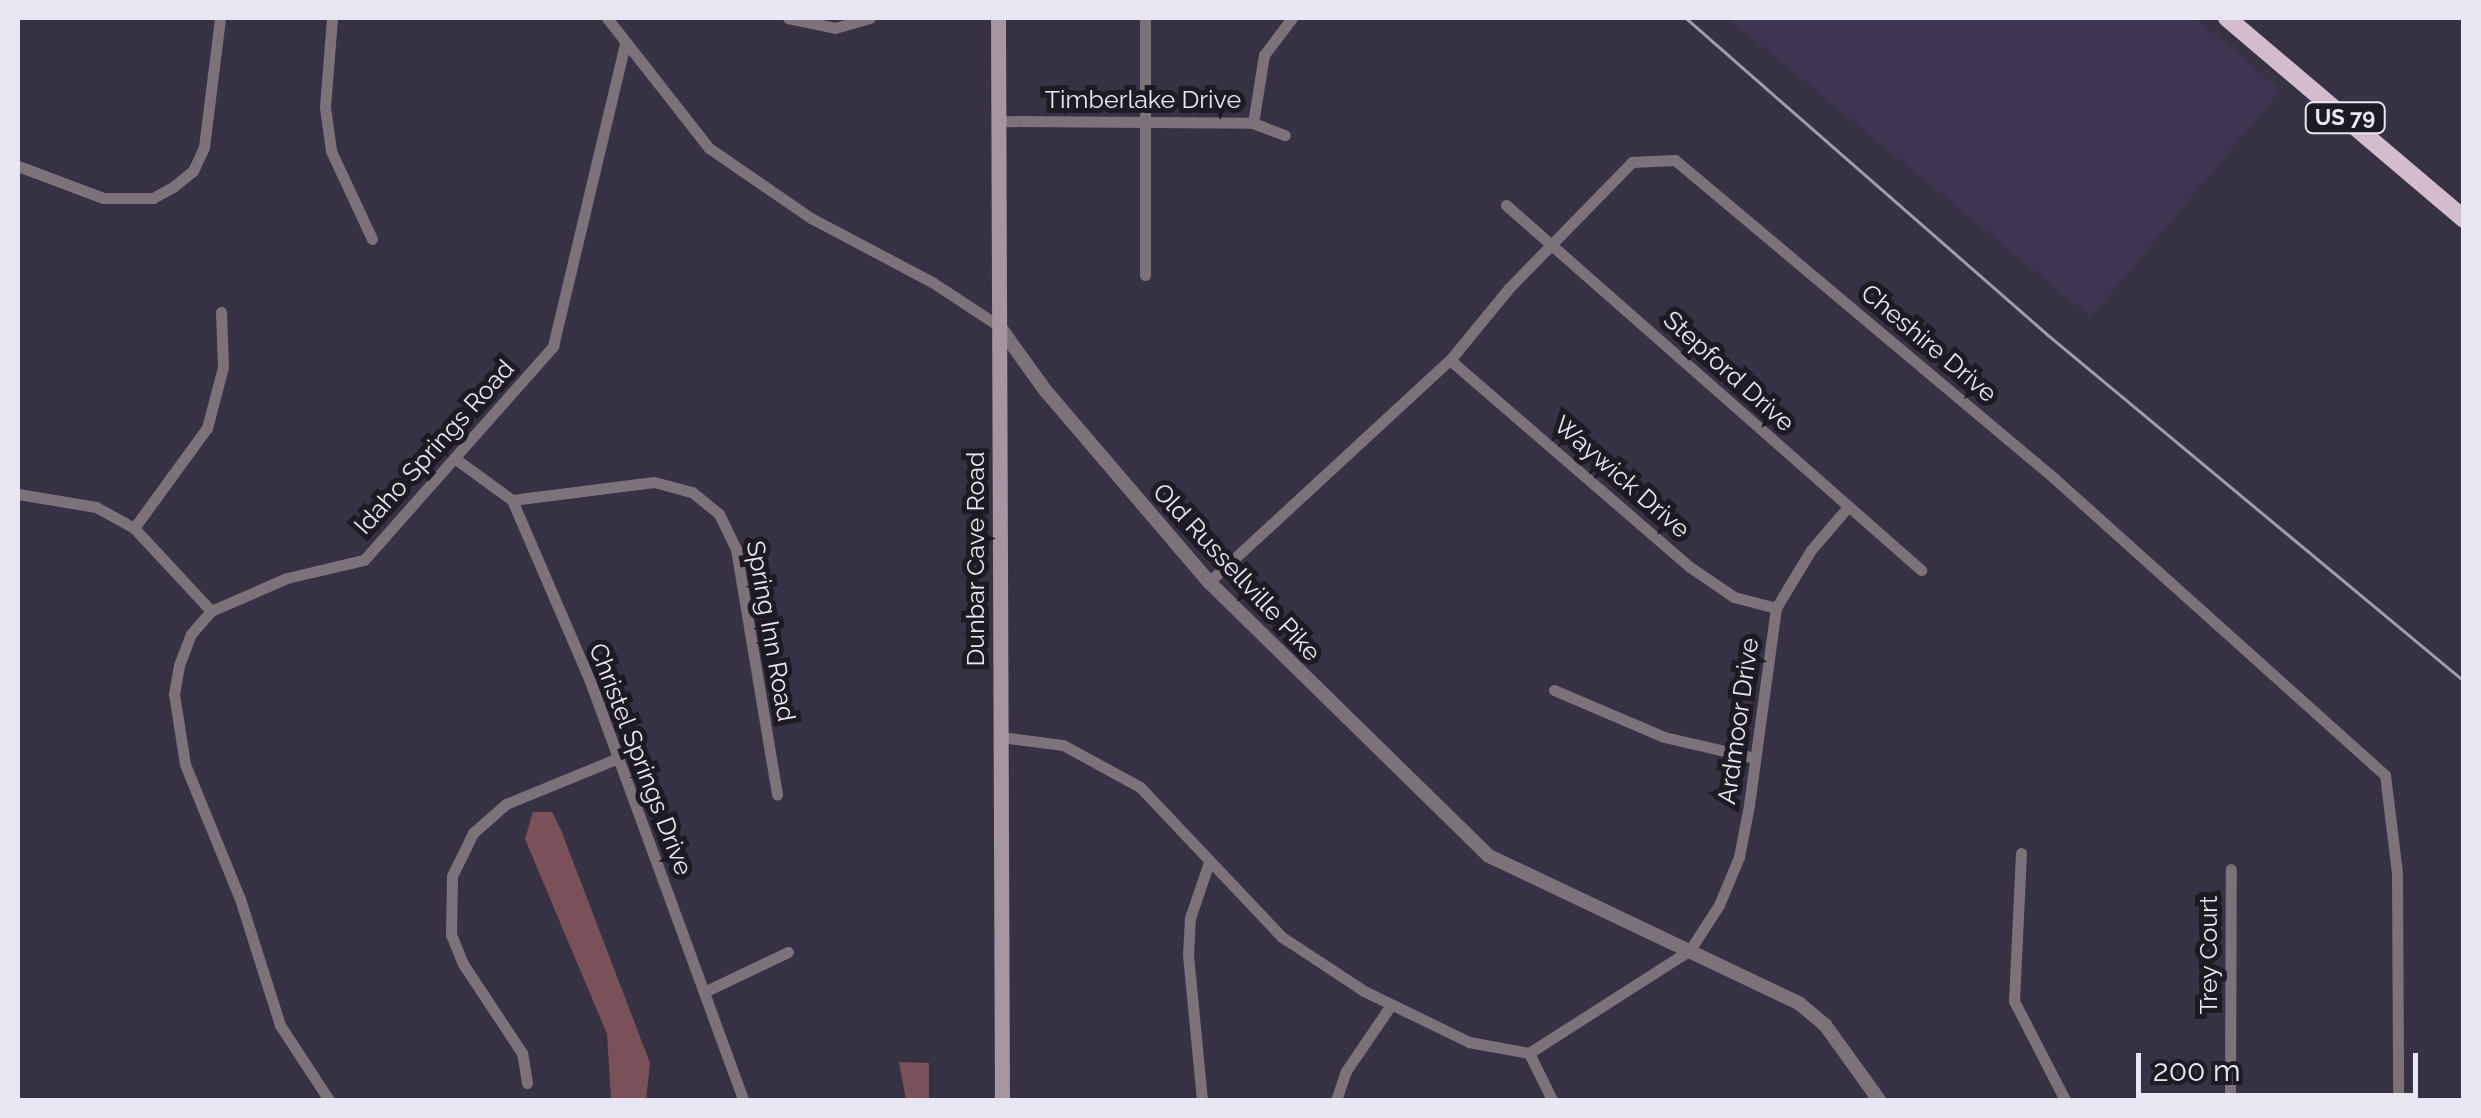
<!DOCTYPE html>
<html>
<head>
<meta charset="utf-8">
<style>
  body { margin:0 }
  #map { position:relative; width:2481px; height:1118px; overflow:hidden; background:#373144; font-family:Raleway,sans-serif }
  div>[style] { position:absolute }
  .built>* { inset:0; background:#3e3650 }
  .green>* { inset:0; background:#7a5158 }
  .minor>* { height:11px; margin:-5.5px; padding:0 5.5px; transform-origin:5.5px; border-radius:5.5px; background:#7c737a }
  .tertiary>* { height:14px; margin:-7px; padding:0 7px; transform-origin:7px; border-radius:7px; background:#7c737a }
  .secondary>* { height:15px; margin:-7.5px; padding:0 7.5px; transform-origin:7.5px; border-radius:7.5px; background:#a596a1 }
  .trunk>* { height:18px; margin:-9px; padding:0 9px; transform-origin:9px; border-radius:9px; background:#d2bccd }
  .rail>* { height:2.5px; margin:-1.25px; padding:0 1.25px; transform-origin:1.25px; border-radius:1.25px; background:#a09cab }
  span { translate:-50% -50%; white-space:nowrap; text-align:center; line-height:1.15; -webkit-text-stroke:10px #1d1a23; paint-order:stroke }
  .shield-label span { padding:2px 8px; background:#1d1a23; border:2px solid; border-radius:8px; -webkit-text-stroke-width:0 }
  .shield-label { font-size:22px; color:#eae7f4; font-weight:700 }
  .street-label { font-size:25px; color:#eae7f4 }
  .frame { position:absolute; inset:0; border:20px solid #eae7f4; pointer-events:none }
  .scale { position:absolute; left:2136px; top:1053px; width:282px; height:45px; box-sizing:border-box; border:5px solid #eae7f4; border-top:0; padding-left:12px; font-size:30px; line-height:35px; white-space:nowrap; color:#eae7f4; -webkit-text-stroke:8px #1d1a23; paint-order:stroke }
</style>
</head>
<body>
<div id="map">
  <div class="built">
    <i style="clip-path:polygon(1728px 18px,2195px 18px,2281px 90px,2091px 317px)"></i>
  </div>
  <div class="green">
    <i style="clip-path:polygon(533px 812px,552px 812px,561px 830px,650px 1063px,646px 1100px,611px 1100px,607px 1034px,525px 839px)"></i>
    <i style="clip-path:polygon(899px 1062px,929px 1063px,929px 1100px,906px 1100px)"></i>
  </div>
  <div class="minor">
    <i style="left:332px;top:18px;width:89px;rotate:94.5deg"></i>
    <i style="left:325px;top:107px;width:44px;rotate:82.2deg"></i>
    <i style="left:331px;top:151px;width:97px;rotate:65deg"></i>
    <i style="left:607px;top:18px;width:165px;rotate:51.9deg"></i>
    <i style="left:709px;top:148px;width:124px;rotate:34.5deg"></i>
    <i style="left:811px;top:218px;width:137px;rotate:27.9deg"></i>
    <i style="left:932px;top:282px;width:80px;rotate:33.3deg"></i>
    <i style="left:788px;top:18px;width:48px;rotate:12deg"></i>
    <i style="left:835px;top:28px;width:36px;rotate:-16deg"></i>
    <i style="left:1145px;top:18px;width:257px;rotate:90deg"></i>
    <i style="left:998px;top:121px;width:255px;rotate:0.4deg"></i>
    <i style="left:1253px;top:123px;width:34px;rotate:21deg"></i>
    <i style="left:1253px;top:123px;width:69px;rotate:-80.8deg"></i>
    <i style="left:1264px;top:55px;width:46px;rotate:-52.9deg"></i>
    <i style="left:18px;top:166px;width:91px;rotate:20.6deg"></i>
    <i style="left:103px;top:198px;width:50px"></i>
    <i style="left:153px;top:198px;width:23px;rotate:-29deg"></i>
    <i style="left:173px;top:187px;width:26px;rotate:-39deg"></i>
    <i style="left:193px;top:171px;width:26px;rotate:-65deg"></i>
    <i style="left:204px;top:147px;width:130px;rotate:-82.9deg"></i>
    <i style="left:1506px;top:205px;width:553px;rotate:41.33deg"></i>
    <i style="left:1450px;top:360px;width:317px;rotate:40.8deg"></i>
    <i style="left:1690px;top:567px;width:53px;rotate:34.3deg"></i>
    <i style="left:1734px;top:597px;width:43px;rotate:14.7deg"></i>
    <i style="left:457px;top:460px;width:68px;rotate:36deg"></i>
    <i style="left:512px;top:500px;width:197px;rotate:66.7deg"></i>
    <i style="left:590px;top:681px;width:446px;rotate:69.9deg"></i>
    <i style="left:18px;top:494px;width:79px;rotate:9.5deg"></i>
    <i style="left:96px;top:507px;width:43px;rotate:28.9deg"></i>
    <i style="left:134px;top:528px;width:113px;rotate:47.1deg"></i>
    <i style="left:512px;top:500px;width:143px;rotate:-7.2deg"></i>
    <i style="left:654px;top:482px;width:39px;rotate:15deg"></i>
    <i style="left:692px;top:492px;width:35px;rotate:39deg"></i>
    <i style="left:719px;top:514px;width:39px;rotate:64deg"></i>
    <i style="left:736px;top:549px;width:249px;rotate:80.5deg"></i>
    <i style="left:134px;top:528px;width:124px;rotate:-53.9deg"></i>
    <i style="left:207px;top:428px;width:63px;rotate:-75.3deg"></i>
    <i style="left:223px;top:367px;width:55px;rotate:-92.1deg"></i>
    <i style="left:1209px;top:582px;width:328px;rotate:-42.7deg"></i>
    <i style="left:1450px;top:360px;width:94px;rotate:-50.6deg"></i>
    <i style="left:1510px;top:287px;width:175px;rotate:-45.7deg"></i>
    <i style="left:1632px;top:162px;width:43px;rotate:-2.7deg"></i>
    <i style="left:1675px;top:160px;width:496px;rotate:40deg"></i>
    <i style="left:2055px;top:479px;width:443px;rotate:41.9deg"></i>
    <i style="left:2385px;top:775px;width:99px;rotate:83deg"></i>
    <i style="left:2397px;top:873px;width:227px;rotate:89.7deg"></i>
    <i style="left:1554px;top:690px;width:120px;rotate:23.1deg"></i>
    <i style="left:1664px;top:737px;width:93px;rotate:13deg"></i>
    <i style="left:1001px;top:737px;width:63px;rotate:7.4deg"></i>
    <i style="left:1063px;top:745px;width:88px;rotate:28.6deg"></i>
    <i style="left:1140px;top:787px;width:207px;rotate:46.6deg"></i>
    <i style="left:1282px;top:937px;width:98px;rotate:33.4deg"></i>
    <i style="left:1364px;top:991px;width:117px;rotate:25.9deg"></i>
    <i style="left:1469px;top:1042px;width:61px;rotate:10.4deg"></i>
    <i style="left:1529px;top:1053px;width:191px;rotate:-32.6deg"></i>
    <i style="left:1690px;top:950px;width:54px;rotate:-57.2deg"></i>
    <i style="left:1719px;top:905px;width:52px;rotate:-67.4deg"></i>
    <i style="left:1739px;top:857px;width:53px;rotate:-79.1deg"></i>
    <i style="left:1749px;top:805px;width:199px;rotate:-82.2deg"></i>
    <i style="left:1776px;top:608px;width:68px;rotate:-58.9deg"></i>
    <i style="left:1811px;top:550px;width:55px;rotate:-49.4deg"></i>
    <i style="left:2021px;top:853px;width:148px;rotate:92.7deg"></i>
    <i style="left:2014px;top:1001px;width:111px;rotate:62.7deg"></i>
    <i style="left:704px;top:992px;width:93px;rotate:-25.5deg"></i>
    <i style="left:1529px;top:1053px;width:52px;rotate:63.9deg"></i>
    <i style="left:527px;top:1083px;width:30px;rotate:-99deg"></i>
    <i style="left:522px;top:1053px;width:107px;rotate:-123.5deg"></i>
    <i style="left:463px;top:964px;width:31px;rotate:-112deg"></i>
    <i style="left:451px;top:935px;width:59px;rotate:-89deg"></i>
    <i style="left:452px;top:876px;width:48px;rotate:-64deg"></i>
    <i style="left:473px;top:833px;width:44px;rotate:-41.3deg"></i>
    <i style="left:506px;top:804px;width:121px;rotate:-22.3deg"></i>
    <i style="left:329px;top:1100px;width:90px;rotate:-123.2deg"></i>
    <i style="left:280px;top:1025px;width:132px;rotate:-107.6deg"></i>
    <i style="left:240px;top:899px;width:146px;rotate:-112.2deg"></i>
    <i style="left:185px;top:764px;width:71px;rotate:-98.9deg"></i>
    <i style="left:174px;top:694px;width:29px;rotate:-80deg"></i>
    <i style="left:179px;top:665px;width:33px;rotate:-69deg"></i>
    <i style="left:191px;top:634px;width:30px;rotate:-49deg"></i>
    <i style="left:211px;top:611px;width:83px;rotate:-23.5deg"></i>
    <i style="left:287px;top:578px;width:79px;rotate:-13.2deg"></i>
    <i style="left:364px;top:560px;width:286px;rotate:-48.5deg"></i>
    <i style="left:553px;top:346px;width:311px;rotate:-76.6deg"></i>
    <i style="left:1202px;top:1100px;width:146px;rotate:-95.5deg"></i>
    <i style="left:1188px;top:955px;width:37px;rotate:-87deg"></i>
    <i style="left:1190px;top:918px;width:56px;rotate:-71.2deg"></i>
    <i style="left:1336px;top:1100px;width:31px;rotate:-71deg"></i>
    <i style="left:1346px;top:1071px;width:80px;rotate:-55.7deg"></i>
    <i style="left:2230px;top:1100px;width:231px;rotate:-89.8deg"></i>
  </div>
  <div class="tertiary">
    <i style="left:999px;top:326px;width:79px;rotate:54.3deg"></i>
    <i style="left:1045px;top:390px;width:253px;rotate:49.5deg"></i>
    <i style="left:1209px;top:582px;width:392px;rotate:44.4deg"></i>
    <i style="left:1489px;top:856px;width:344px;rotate:25.4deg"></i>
    <i style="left:1800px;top:1004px;width:33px;rotate:40deg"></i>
    <i style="left:1825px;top:1025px;width:92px;rotate:54.2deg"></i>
  </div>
  <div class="secondary">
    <i style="left:998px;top:18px;width:1082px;rotate:89.79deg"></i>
  </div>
  <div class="trunk">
    <i style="left:2227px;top:18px;width:311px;rotate:40.3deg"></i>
  </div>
  <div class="rail">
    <i style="left:1686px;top:18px;width:481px;rotate:41.2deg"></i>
    <i style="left:2048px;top:335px;width:541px;rotate:39.75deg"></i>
  </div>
  <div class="shield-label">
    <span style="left:2345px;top:118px">US 79</span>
  </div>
  <div class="street-label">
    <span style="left:1143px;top:99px">Timberlake Drive</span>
    <span style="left:1929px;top:343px;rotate:40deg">Cheshire Drive</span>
    <span style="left:1729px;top:371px;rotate:42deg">Stepford Drive</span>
    <span style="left:434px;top:447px;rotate:-48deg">Idaho Springs Road</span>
    <span style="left:1622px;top:477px;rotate:41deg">Waywick Drive</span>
    <span style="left:975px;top:559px;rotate:-90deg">Dunbar Cave Road</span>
    <span style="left:1237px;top:572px;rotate:47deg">Old Russellville Pike</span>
    <span style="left:771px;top:631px;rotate:80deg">Spring Inn Road</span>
    <span style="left:1738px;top:721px;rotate:-82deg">Ardmoor Drive</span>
    <span style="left:641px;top:759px;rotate:69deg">Christel Springs Drive</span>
    <span style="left:2208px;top:955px;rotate:-90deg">Trey Court</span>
  </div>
  <div class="frame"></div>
  <div class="scale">200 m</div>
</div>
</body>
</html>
